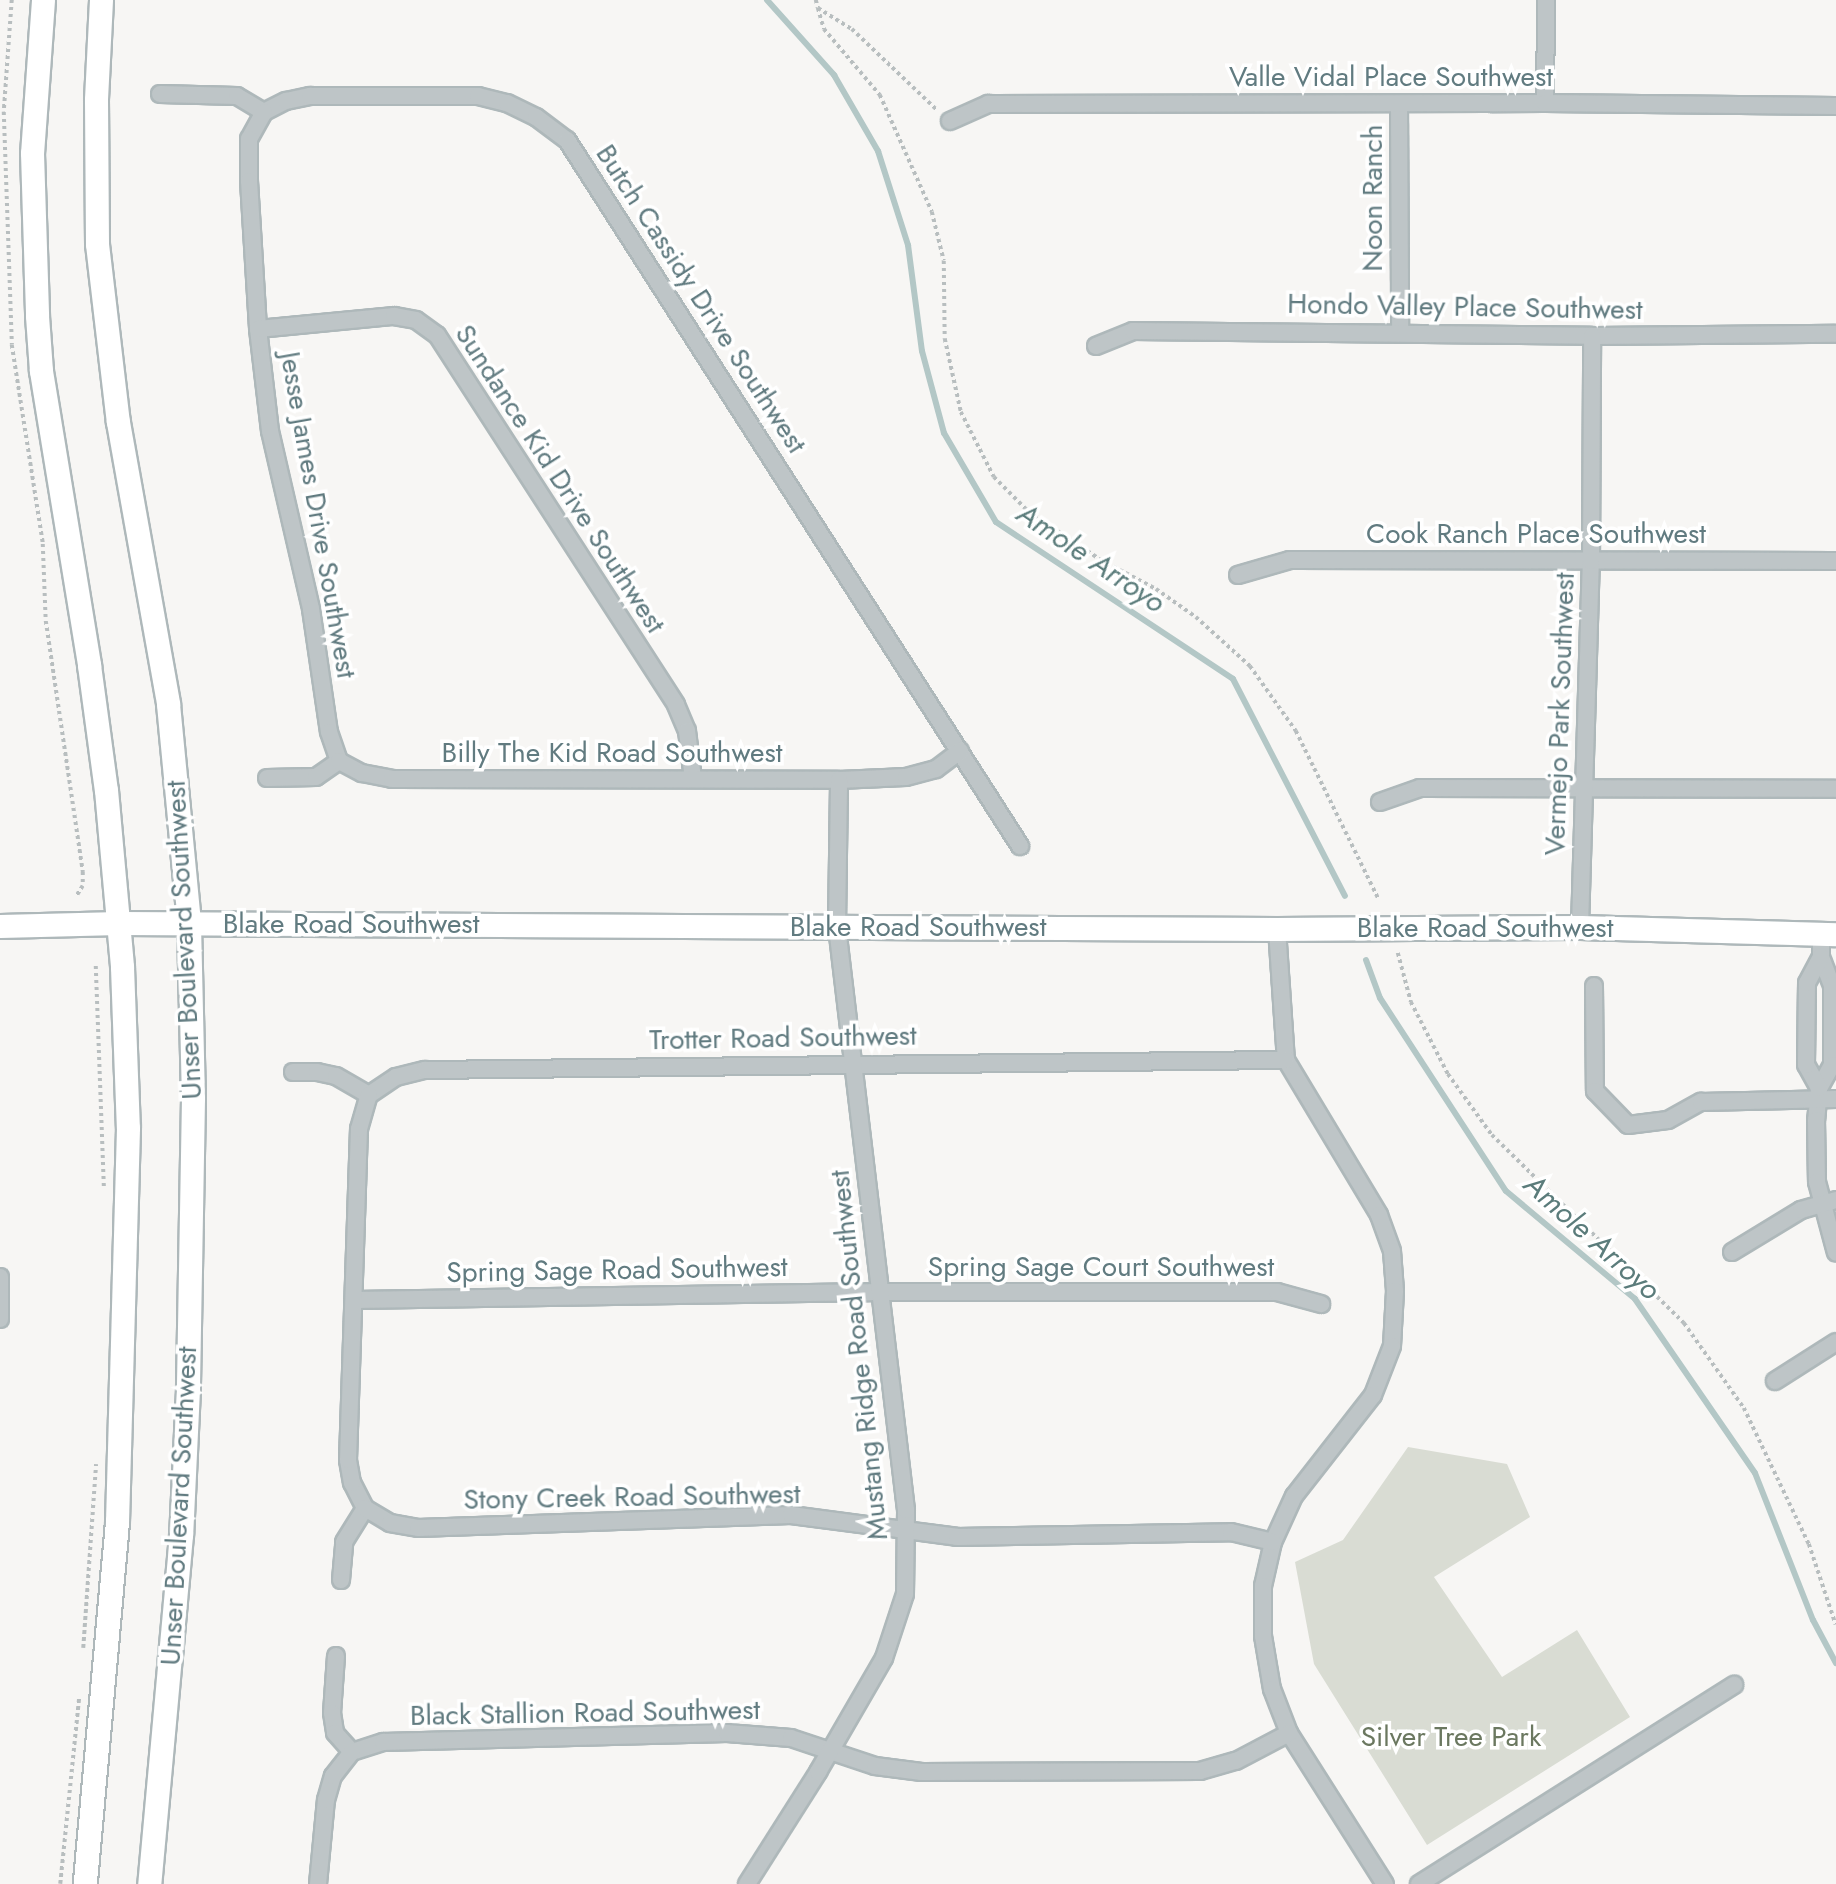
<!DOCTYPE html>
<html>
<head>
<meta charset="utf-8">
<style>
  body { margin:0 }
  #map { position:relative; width:1836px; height:1884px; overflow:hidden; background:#f7f6f4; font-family:Jost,sans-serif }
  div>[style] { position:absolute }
  .green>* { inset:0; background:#d9dcd3 }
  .stream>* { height:6px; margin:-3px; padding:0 3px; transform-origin:3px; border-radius:3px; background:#b3c7c6 }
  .path>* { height:3.5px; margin-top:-1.75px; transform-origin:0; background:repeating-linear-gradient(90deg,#b8bebf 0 3.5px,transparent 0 7px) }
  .roads { filter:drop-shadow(2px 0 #aeb8ba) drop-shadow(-2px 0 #aeb8ba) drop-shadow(0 2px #aeb8ba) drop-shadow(0 -2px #aeb8ba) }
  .street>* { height:16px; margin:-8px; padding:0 8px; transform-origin:8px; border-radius:8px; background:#bec5c7 }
  .secondary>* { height:23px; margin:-11.5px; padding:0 11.5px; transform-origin:11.5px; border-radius:11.5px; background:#fff }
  span { translate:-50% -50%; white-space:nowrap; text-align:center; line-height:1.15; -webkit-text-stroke:7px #fff; paint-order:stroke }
  .street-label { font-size:28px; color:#617b80 }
  .park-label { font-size:28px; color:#6b7860 }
  .water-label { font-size:30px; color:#5b7c7b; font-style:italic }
</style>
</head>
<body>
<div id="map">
  <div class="green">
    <i style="clip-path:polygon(1408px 1447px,1507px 1464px,1530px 1517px,1434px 1577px,1502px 1677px,1577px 1630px,1630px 1717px,1427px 1845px,1314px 1664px,1295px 1562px,1343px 1540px)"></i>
  </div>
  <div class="stream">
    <i style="left:767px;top:0;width:101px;rotate:48.2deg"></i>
    <i style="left:834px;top:75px;width:88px;rotate:59.9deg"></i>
    <i style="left:878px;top:151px;width:99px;rotate:72.3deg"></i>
    <i style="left:908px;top:245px;width:107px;rotate:82.5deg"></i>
    <i style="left:922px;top:351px;width:85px;rotate:75deg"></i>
    <i style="left:944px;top:433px;width:103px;rotate:59.7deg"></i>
    <i style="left:996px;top:522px;width:284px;rotate:33.5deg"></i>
    <i style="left:1233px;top:679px;width:244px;rotate:62.7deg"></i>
    <i style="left:1366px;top:960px;width:40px;rotate:69.8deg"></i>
    <i style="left:1380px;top:998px;width:230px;rotate:56.9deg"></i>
    <i style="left:1506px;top:1191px;width:168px;rotate:39.9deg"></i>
    <i style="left:1635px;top:1299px;width:211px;rotate:55.4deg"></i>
    <i style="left:1755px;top:1473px;width:158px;rotate:68.5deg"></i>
    <i style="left:1813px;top:1620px;width:49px;rotate:61.9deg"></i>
  </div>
  <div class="path">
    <i style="left:12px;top:0;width:112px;rotate:94.1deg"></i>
    <i style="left:4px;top:112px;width:233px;rotate:88deg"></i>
    <i style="left:12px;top:345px;width:201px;rotate:81.1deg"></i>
    <i style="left:43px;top:544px;width:77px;rotate:87.8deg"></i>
    <i style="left:46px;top:621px;width:254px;rotate:81.6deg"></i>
    <i style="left:83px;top:872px;width:14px;rotate:90deg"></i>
    <i style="left:83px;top:886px;width:13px;rotate:122deg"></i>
    <i style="left:816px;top:0;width:8px;rotate:76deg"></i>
    <i style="left:818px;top:8px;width:40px;rotate:32deg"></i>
    <i style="left:852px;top:29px;width:117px;rotate:43.6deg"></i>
    <i style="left:818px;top:8px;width:22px;rotate:74deg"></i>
    <i style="left:824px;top:29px;width:87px;rotate:49.7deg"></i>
    <i style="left:880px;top:95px;width:128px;rotate:66deg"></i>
    <i style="left:932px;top:212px;width:50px;rotate:76.2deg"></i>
    <i style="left:944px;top:261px;width:78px;rotate:89.3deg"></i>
    <i style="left:945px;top:339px;width:75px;rotate:77.6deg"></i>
    <i style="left:961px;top:412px;width:73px;rotate:63.1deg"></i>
    <i style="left:994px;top:477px;width:49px;rotate:45deg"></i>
    <i style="left:1029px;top:512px;width:87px;rotate:33.7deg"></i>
    <i style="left:1101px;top:560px;width:62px;rotate:27.8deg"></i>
    <i style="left:1156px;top:589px;width:49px;rotate:35deg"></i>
    <i style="left:1196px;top:617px;width:73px;rotate:42.2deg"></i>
    <i style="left:1250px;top:666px;width:80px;rotate:54.7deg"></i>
    <i style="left:1296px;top:731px;width:188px;rotate:63.8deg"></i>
    <i style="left:1398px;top:953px;width:51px;rotate:75.1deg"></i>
    <i style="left:1411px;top:1002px;width:81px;rotate:62.8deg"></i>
    <i style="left:1448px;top:1074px;width:75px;rotate:54.2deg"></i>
    <i style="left:1492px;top:1135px;width:269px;rotate:44.4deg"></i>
    <i style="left:1684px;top:1323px;width:104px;rotate:54.8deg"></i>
    <i style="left:1744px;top:1408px;width:151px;rotate:64.5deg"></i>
    <i style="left:1809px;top:1544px;width:85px;rotate:71.6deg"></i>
    <i style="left:96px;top:966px;width:221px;rotate:87.9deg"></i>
    <i style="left:83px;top:1648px;width:184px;rotate:-86deg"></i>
    <i style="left:60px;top:1884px;width:187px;rotate:-84.2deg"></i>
  </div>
  <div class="roads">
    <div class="street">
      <i style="left:160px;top:94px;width:77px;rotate:1.5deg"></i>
      <i style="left:237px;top:96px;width:31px;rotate:31deg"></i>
      <i style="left:264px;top:112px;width:25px;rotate:-27deg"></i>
      <i style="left:286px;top:101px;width:25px;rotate:-12deg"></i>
      <i style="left:310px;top:96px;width:168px"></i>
      <i style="left:478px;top:96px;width:30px;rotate:14deg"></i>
      <i style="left:507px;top:103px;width:32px;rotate:26deg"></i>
      <i style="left:536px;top:117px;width:39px;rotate:37deg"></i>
      <i style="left:567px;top:140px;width:839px;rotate:57.31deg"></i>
      <i style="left:1545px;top:103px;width:103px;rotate:-89.4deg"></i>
      <i style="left:1399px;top:105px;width:228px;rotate:89.7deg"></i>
      <i style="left:264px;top:112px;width:31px;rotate:119deg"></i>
      <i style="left:249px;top:139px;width:42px;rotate:90deg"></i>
      <i style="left:249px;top:181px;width:148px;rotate:86.5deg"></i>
      <i style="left:258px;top:329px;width:103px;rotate:83.3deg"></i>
      <i style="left:270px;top:431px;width:183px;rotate:77deg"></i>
      <i style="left:311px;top:609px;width:124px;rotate:81.7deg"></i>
      <i style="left:329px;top:732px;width:31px;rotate:71deg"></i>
      <i style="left:950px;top:121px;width:42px;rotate:-24.1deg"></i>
      <i style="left:988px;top:104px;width:557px;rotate:-0.1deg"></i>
      <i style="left:1545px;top:103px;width:291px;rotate:0.6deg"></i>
      <i style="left:258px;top:329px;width:137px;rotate:-5.5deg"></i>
      <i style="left:394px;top:316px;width:22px;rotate:10deg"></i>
      <i style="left:416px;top:320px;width:26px;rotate:36deg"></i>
      <i style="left:437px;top:335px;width:440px;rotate:57.1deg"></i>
      <i style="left:676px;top:705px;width:28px;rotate:67deg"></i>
      <i style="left:687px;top:731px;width:48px;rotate:82.9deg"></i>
      <i style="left:1096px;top:346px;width:40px;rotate:-22deg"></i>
      <i style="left:1133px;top:331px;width:459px;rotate:0.6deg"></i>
      <i style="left:1592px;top:336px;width:244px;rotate:-0.5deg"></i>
      <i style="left:1238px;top:575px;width:54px;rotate:-16.1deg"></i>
      <i style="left:1290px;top:560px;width:546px;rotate:0.1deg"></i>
      <i style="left:267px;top:778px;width:49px;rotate:-1.2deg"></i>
      <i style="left:316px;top:777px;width:28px;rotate:-35deg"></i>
      <i style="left:339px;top:761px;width:26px;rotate:28deg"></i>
      <i style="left:362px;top:773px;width:31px;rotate:11deg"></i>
      <i style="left:392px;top:779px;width:447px;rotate:0.1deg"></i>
      <i style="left:839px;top:780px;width:67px;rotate:-2.6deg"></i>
      <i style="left:906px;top:777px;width:31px;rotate:-15deg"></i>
      <i style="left:936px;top:769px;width:30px;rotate:-37deg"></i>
      <i style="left:1380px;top:802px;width:42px;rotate:-19.3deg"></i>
      <i style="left:1420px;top:788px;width:416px;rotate:0.1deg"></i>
      <i style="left:1580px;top:927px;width:366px;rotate:-88.3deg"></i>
      <i style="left:1591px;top:561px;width:225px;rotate:-89.7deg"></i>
      <i style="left:1277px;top:929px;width:131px;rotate:86.1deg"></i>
      <i style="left:1286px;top:1060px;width:181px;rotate:59deg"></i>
      <i style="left:1379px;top:1215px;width:38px;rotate:70deg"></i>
      <i style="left:1392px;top:1251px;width:40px;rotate:85.7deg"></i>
      <i style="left:1395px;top:1291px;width:55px;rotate:93.1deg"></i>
      <i style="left:1392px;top:1346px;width:53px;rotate:111.2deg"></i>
      <i style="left:1373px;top:1395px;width:128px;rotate:128deg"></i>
      <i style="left:1294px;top:1496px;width:51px;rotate:114.5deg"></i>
      <i style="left:1273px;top:1542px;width:45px;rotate:102.8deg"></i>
      <i style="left:1263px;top:1586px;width:50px;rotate:90deg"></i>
      <i style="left:1263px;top:1636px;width:54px;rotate:80.4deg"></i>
      <i style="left:1272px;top:1689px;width:47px;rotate:68.9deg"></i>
      <i style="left:1289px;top:1733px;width:179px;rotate:57.6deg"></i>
      <i style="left:1821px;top:934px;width:23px;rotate:90deg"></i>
      <i style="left:1821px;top:957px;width:30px;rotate:69deg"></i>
      <i style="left:1832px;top:985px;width:80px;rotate:90deg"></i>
      <i style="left:1832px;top:1065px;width:26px;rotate:119deg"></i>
      <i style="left:1819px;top:1088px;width:32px;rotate:95deg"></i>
      <i style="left:1816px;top:1120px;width:62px;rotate:89.1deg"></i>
      <i style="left:1817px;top:1182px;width:73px;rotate:75deg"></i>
      <i style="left:1594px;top:986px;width:105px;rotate:89.5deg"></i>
      <i style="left:1595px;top:1091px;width:47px;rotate:45.9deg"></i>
      <i style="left:1628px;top:1125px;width:40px;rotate:-7.1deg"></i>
      <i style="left:1668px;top:1120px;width:38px;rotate:-29deg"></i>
      <i style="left:1701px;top:1102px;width:135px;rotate:-1.3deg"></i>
      <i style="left:293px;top:1072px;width:24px"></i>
      <i style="left:317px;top:1072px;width:19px;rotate:12deg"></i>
      <i style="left:336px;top:1076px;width:38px;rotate:30deg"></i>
      <i style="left:369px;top:1095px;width:32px;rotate:-34deg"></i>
      <i style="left:396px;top:1077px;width:30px;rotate:-14deg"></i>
      <i style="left:425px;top:1070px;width:861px;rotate:-0.67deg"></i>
      <i style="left:1819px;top:1088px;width:26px;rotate:-119deg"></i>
      <i style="left:1806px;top:1065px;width:82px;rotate:-89.3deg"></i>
      <i style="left:1807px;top:983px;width:30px;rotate:-62deg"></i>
      <i style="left:1732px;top:1252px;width:81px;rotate:-31.3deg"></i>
      <i style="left:1801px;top:1210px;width:36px;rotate:-16deg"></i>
      <i style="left:0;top:1277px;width:42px;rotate:90deg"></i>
      <i style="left:354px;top:1300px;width:526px;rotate:-0.87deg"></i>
      <i style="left:880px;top:1292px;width:397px"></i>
      <i style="left:1277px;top:1292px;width:46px;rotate:15.3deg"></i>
      <i style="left:1775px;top:1381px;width:72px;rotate:-32.6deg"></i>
      <i style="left:365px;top:1508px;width:28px;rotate:-117deg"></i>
      <i style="left:352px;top:1483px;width:23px;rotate:-100deg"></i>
      <i style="left:348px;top:1460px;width:331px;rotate:-88.1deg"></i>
      <i style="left:359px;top:1129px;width:35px;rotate:-74deg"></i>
      <i style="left:341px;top:1580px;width:38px;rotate:-85deg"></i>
      <i style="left:344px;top:1542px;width:40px;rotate:-58deg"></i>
      <i style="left:365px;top:1508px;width:29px;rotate:31deg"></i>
      <i style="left:390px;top:1523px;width:28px;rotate:10deg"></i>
      <i style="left:418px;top:1528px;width:373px;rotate:-2deg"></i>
      <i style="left:791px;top:1515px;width:167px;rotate:7.5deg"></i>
      <i style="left:957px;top:1537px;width:274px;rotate:-1deg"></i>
      <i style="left:1231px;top:1532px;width:43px;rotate:13.4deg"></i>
      <i style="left:336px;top:1656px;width:57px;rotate:94deg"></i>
      <i style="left:332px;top:1713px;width:20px;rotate:81deg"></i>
      <i style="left:335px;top:1733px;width:25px;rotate:48deg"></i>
      <i style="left:352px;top:1752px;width:33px;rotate:-18deg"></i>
      <i style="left:383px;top:1742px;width:344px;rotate:-1.5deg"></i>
      <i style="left:727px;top:1733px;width:64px;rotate:4.5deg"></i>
      <i style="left:791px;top:1738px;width:89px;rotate:18.4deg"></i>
      <i style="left:875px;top:1766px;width:47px;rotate:7.3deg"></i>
      <i style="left:922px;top:1772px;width:278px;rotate:-0.2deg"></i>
      <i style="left:1200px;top:1771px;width:37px;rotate:-16deg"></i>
      <i style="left:1236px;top:1761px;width:60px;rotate:-27.8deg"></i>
      <i style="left:318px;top:1884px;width:84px;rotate:-84.6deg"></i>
      <i style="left:326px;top:1800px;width:25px;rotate:-74deg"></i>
      <i style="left:333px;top:1776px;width:31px;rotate:-52deg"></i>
      <i style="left:747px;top:1884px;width:133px;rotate:-57.6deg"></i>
      <i style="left:818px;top:1772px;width:132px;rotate:-59.9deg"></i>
      <i style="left:884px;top:1658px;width:67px;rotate:-71.8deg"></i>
      <i style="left:905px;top:1594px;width:84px;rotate:-89.3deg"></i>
      <i style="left:906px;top:1510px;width:587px;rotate:-96.75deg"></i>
      <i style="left:837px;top:927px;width:147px;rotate:-89.2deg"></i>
      <i style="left:1419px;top:1884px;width:373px;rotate:-32.3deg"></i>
    </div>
    <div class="secondary">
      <i style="left:43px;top:0;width:153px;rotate:94.1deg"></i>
      <i style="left:32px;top:153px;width:163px;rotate:88.2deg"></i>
      <i style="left:37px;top:316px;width:55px;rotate:85.8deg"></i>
      <i style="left:41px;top:371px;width:298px;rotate:80.7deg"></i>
      <i style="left:89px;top:665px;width:126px;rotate:82.3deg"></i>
      <i style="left:106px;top:790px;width:178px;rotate:84.8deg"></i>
      <i style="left:122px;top:967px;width:161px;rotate:87.9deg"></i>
      <i style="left:128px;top:1128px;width:394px;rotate:91.6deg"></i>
      <i style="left:117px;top:1522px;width:363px;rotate:95.1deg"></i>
      <i style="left:101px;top:0;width:100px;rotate:92.9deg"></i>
      <i style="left:96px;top:100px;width:144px;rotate:89.6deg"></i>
      <i style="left:97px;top:244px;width:179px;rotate:83.3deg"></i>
      <i style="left:118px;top:422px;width:286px;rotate:79.9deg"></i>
      <i style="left:168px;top:704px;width:221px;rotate:84.5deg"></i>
      <i style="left:189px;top:924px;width:174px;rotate:88.7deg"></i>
      <i style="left:193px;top:1098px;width:291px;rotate:91deg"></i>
      <i style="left:188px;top:1389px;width:146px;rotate:92.7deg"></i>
      <i style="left:181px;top:1535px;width:350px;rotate:95.2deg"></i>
      <i style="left:0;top:926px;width:119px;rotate:-1.4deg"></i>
      <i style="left:119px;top:923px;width:1158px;rotate:0.3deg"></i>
      <i style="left:1277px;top:929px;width:303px;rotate:-0.4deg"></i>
      <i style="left:1580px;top:927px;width:256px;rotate:1.6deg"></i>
    </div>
  </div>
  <div class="street-label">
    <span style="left:1391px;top:77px">Valle Vidal Place Southwest</span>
    <span style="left:1373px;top:198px;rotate:-90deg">Noon Ranch</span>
    <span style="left:701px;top:299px;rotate:57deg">Butch Cassidy Drive Southwest</span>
    <span style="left:1465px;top:307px;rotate:1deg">Hondo Valley Place Southwest</span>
    <span style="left:560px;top:479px;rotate:57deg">Sundance Kid Drive Southwest</span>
    <span style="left:318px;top:515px;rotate:80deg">Jesse James Drive Southwest</span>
    <span style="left:1536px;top:534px">Cook Ranch Place Southwest</span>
    <span style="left:1560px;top:714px;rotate:-88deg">Vermejo Park Southwest</span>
    <span style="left:612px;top:753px">Billy The Kid Road Southwest</span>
    <span style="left:351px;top:924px">Blake Road Southwest</span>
    <span style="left:918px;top:927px">Blake Road Southwest</span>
    <span style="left:1485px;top:928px">Blake Road Southwest</span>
    <span style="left:184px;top:940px;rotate:-93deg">Unser Boulevard Southwest</span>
    <span style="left:783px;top:1038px;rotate:-1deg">Trotter Road Southwest</span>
    <span style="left:1101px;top:1267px">Spring Sage Court Southwest</span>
    <span style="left:617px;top:1270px;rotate:-1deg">Spring Sage Road Southwest</span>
    <span style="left:859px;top:1355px;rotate:-96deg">Mustang Ridge Road Southwest</span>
    <span style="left:632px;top:1497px;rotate:-1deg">Stony Creek Road Southwest</span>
    <span style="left:179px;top:1506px;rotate:-87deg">Unser Boulevard Southwest</span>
    <span style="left:585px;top:1713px;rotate:-1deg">Black Stallion Road Southwest</span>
  </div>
  <div class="park-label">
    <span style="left:1451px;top:1737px">Silver Tree Park</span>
  </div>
  <div class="water-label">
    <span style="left:1091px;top:558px;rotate:34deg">Amole Arroyo</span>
    <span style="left:1592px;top:1237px;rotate:42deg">Amole Arroyo</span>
  </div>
</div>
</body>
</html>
